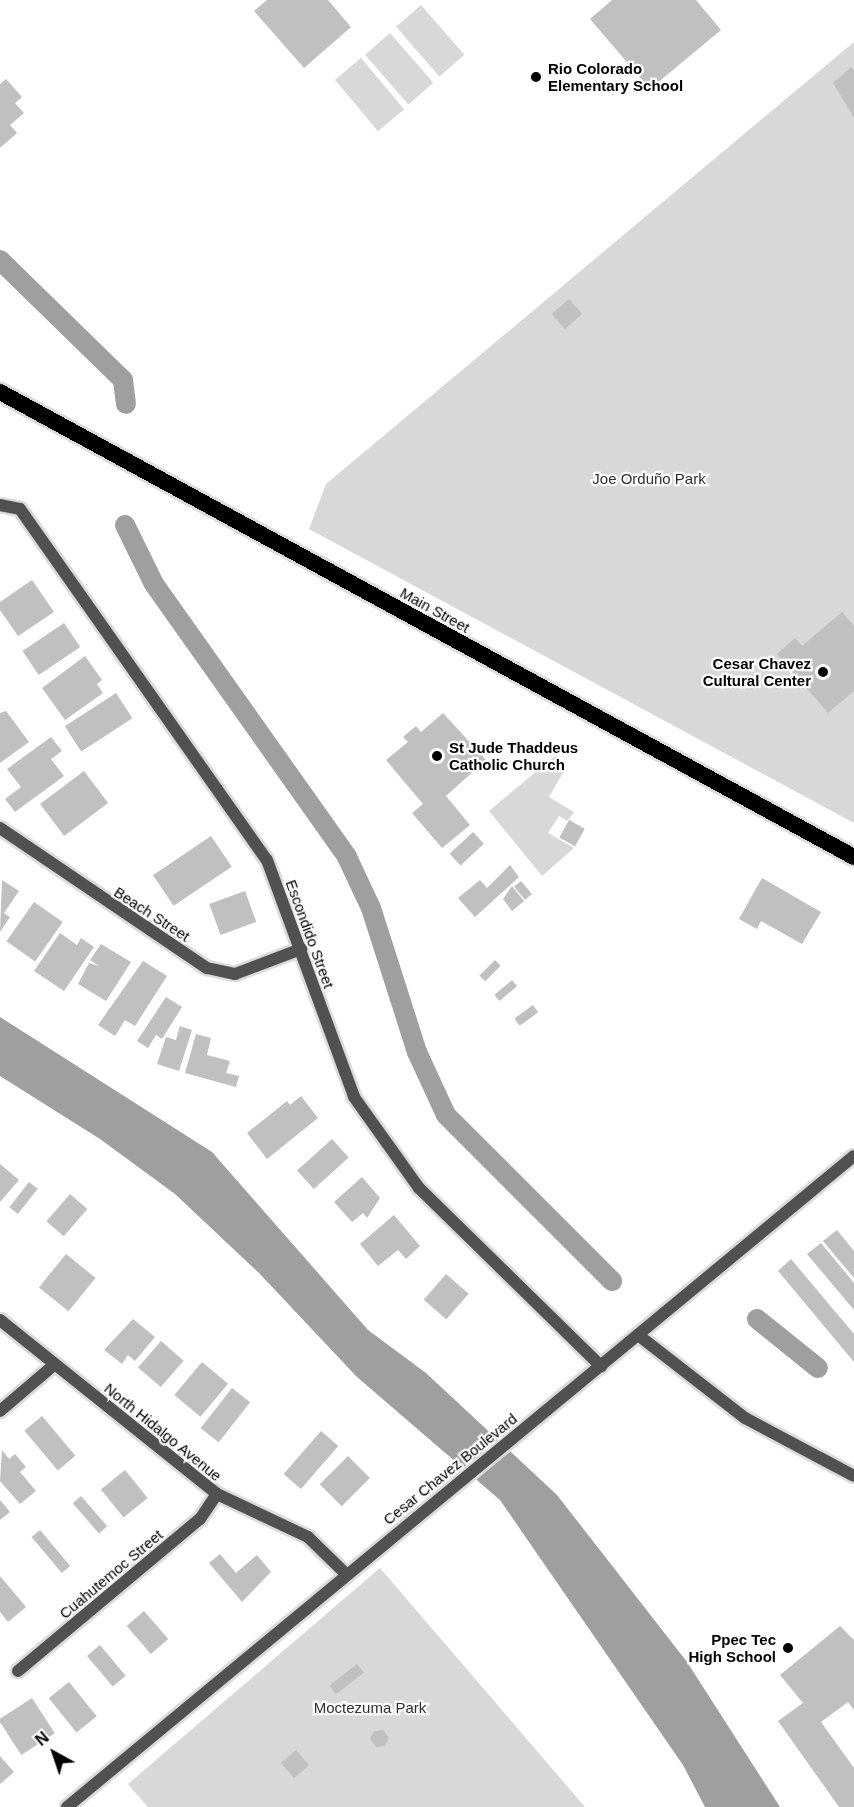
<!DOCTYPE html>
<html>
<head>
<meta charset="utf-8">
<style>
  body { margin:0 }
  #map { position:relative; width:854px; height:1807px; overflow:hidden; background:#fff; font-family:Arial,sans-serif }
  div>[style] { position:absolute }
  .green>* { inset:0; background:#d8d8d8; transform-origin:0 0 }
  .water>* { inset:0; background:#9f9f9f }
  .canal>* { height:20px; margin:-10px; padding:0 10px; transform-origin:10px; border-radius:10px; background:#9f9f9f }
  .building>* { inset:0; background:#c0c0c0; transform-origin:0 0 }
  .roads { filter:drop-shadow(2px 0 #dbdbdb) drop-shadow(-2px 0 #dbdbdb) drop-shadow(0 2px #dbdbdb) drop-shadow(0 -2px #dbdbdb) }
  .minor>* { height:12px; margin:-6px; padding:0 6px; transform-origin:6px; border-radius:6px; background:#515151 }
  .tertiary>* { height:12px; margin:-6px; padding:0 6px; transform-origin:6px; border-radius:6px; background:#515151 }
  .trunk>* { height:16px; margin:-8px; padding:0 8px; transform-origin:8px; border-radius:8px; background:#000 }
  .dots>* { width:16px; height:16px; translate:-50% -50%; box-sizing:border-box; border:3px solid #fff; border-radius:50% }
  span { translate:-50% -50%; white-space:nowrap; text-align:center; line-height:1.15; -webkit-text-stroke:4.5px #fff; paint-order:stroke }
  .poi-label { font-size:15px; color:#000; font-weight:700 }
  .left { translate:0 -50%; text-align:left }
  .right { translate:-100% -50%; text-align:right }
  .park-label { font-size:15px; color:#2f2f2f }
  .street-label { font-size:15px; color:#000 }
  .north { position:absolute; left:24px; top:1723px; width:60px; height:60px; -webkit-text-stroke:4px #fff; paint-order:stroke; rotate:320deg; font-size:16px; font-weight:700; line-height:24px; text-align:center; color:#000 }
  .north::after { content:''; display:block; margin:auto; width:21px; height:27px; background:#000; clip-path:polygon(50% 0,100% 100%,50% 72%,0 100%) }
</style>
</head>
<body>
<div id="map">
  <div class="green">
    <i style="left:421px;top:5px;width:66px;height:33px;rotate:49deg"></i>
    <i style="left:390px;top:33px;width:66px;height:33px;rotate:49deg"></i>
    <i style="clip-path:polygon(854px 42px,854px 823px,309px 529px,326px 484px)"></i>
    <i style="left:361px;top:58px;width:67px;height:34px;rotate:50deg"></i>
    <i style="clip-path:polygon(556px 755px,567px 766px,549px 797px,574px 812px,567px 821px,559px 816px,548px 833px,574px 848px,542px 876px,489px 811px)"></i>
    <i style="clip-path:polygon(380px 1568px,585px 1807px,148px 1807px,128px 1784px)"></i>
  </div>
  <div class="water">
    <i style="clip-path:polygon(0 1017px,212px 1152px,368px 1330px,426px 1373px,557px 1495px,687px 1662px,780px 1807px,705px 1807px,683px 1765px,500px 1500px,357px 1377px,259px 1273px,175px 1194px,100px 1139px,0 1076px)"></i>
  </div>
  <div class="canal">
    <i style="left:0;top:260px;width:172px;rotate:44.3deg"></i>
    <i style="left:123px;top:380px;width:24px;rotate:83deg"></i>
    <i style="left:125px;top:525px;width:66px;rotate:63.8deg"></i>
    <i style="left:154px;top:584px;width:334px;rotate:54.7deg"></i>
    <i style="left:347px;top:857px;width:56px;rotate:64.8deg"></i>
    <i style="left:371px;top:908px;width:151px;rotate:72.3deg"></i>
    <i style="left:417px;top:1052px;width:69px;rotate:65.3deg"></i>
    <i style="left:446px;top:1115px;width:235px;rotate:45deg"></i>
    <i style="left:757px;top:1319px;width:78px;rotate:38.8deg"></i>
  </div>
  <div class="building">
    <i style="clip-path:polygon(267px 0,328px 0,351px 27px,304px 68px,254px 11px)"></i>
    <i style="clip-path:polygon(612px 0,696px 0,721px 30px,650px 89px,590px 19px)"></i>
    <i style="clip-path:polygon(851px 67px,854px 71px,854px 118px,833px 83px)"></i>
    <i style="clip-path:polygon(6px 79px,22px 97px,15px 103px,24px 113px,10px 125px,17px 133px,0 148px,0 84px)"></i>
    <i style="left:569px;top:299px;width:20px;height:23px;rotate:49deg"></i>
    <i style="clip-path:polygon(32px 580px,54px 612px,18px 636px,0 610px,0 602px)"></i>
    <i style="clip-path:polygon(842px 612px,854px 626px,854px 691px,828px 713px,777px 654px,795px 638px,802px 646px)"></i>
    <i style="left:64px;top:623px;width:29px;height:50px;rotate:56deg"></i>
    <i style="clip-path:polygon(85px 656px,102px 680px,97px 684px,103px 693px,65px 720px,42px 688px)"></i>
    <i style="left:116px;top:693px;width:30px;height:61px;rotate:57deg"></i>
    <i style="clip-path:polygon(6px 711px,29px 742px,0 763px,0 713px)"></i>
    <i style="clip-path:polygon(443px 713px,486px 760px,446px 796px,470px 825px,442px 848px,412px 813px,423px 804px,386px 760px,408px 742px,403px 737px,416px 726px,421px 732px)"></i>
    <i style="clip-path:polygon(51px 737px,62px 751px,51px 759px,64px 776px,15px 812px,5px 799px,21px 787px,7px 769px)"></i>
    <i style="left:84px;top:771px;width:40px;height:55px;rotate:53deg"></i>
    <i style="left:569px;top:820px;width:18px;height:20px;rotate:29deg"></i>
    <i style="left:473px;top:832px;width:16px;height:32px;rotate:47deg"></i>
    <i style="left:211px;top:836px;width:37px;height:70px;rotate:56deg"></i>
    <i style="clip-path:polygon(510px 865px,519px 877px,475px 917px,458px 898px,480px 880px,487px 888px)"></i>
    <i style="clip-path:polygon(762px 878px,821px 912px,802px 944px,761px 921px,757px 929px,739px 919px)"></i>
    <i style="clip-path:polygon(2px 880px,19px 891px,4px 913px,10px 917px,0 932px)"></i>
    <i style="left:521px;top:881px;width:17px;height:9px;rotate:50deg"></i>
    <i style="clip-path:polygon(512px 886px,524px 901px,512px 911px,503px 899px)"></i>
    <i style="left:245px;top:891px;width:33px;height:38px;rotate:70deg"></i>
    <i style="left:34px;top:902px;width:35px;height:48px;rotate:35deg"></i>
    <i style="clip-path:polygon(60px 933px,77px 945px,81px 938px,94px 947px,64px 991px,34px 971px)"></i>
    <i style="clip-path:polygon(101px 944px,131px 962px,106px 1001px,78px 984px,89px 963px,99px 966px,90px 960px)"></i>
    <i style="left:495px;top:960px;width:8px;height:22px;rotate:45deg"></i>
    <i style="clip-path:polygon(143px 961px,167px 976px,135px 1026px,125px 1020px,115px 1036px,98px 1025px)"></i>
    <i style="left:512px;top:980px;width:8px;height:23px;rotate:50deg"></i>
    <i style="clip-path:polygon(166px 997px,182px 1007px,162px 1039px,156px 1035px,148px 1048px,137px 1041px)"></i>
    <i style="left:533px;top:1005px;width:9px;height:23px;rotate:54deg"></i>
    <i style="clip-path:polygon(180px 1026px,192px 1030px,179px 1071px,157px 1064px,166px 1037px,176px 1040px)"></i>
    <i style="clip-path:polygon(196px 1034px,211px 1038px,207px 1055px,230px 1061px,226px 1073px,239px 1076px,236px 1087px,185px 1073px)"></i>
    <i style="clip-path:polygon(301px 1096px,318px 1118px,267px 1159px,247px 1133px,287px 1101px,290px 1105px)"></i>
    <i style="left:332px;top:1139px;width:25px;height:47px;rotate:48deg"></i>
    <i style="clip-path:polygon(0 1164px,19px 1180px,0 1202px)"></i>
    <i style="clip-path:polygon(362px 1177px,380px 1198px,367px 1218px,363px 1213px,352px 1222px,334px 1202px)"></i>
    <i style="left:29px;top:1182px;width:11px;height:32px;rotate:38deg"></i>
    <i style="left:70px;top:1194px;width:23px;height:36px;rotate:41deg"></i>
    <i style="clip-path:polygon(394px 1215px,420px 1246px,406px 1259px,398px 1250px,378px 1266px,360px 1244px)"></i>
    <i style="clip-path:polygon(837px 1230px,854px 1251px,854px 1278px,823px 1241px)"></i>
    <i style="clip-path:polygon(821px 1243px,854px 1283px,854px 1310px,807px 1254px)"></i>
    <i style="left:66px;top:1254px;width:38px;height:43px;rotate:39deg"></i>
    <i style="clip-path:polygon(791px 1259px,854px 1334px,854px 1362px,778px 1271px)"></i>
    <i style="left:446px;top:1274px;width:30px;height:34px;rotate:41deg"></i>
    <i style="clip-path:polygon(133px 1319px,155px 1337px,135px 1361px,128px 1355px,122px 1364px,104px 1350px)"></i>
    <i style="left:161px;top:1341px;width:30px;height:35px;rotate:41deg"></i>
    <i style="left:202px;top:1362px;width:34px;height:43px;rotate:40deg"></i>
    <i style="left:232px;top:1388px;width:23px;height:51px;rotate:38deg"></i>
    <i style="left:42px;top:1416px;width:52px;height:23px;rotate:50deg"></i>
    <i style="left:321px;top:1431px;width:23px;height:57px;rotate:41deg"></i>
    <i style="clip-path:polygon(2px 1450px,9px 1459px,15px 1454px,26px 1467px,20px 1472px,36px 1491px,20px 1504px,0 1481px)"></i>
    <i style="left:348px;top:1456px;width:31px;height:40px;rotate:45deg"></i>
    <i style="left:125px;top:1470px;width:36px;height:31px;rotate:51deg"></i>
    <i style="left:81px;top:1496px;width:40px;height:11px;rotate:49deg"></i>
    <i style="clip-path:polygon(0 1500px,10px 1512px,0 1520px)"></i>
    <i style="left:40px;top:1530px;width:47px;height:11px;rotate:50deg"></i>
    <i style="clip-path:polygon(220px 1554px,236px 1573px,257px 1555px,271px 1572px,242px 1602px,209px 1563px)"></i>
    <i style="clip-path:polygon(0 1576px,26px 1607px,8px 1622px,0 1612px)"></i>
    <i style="left:144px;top:1611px;width:37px;height:23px;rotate:49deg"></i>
    <i style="clip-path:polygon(840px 1626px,854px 1640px,854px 1710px,848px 1702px,821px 1722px,854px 1768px,854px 1807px,839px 1807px,778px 1721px,803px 1703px,780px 1675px)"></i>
    <i style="left:100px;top:1645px;width:40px;height:17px;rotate:50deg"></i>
    <i style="left:357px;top:1664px;width:11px;height:35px;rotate:52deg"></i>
    <i style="left:69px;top:1682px;width:44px;height:26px;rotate:51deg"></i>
    <i style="left:32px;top:1698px;width:42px;height:40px;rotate:57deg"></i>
    <i style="clip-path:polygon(383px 1730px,389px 1738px,385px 1746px,376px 1747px,370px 1739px,374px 1731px)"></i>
    <i style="left:296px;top:1750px;width:20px;height:20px;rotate:49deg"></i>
    <i style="clip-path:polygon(0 1756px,14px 1772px,0 1784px)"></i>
  </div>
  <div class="roads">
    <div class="minor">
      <i style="left:0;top:505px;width:20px;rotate:11deg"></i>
      <i style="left:20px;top:509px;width:429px;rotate:54.9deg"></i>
      <i style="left:267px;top:860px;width:252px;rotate:69.8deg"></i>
      <i style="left:354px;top:1097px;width:112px;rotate:54.5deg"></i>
      <i style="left:419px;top:1188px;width:255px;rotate:44.4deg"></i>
      <i style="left:0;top:828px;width:250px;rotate:34.1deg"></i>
      <i style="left:207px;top:968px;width:29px;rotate:12deg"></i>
      <i style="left:235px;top:974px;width:71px;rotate:-20.7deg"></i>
      <i style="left:0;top:1320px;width:278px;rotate:38.7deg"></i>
      <i style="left:217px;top:1494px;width:101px;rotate:25.3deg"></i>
      <i style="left:308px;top:1537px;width:53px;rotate:44.2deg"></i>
      <i style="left:638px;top:1335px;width:135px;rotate:37.8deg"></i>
      <i style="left:745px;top:1418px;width:123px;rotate:28deg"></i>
      <i style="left:0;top:1411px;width:72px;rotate:-40.5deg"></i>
      <i style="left:18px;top:1671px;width:237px;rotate:-39.9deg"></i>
      <i style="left:200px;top:1519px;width:30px;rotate:-56deg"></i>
    </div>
    <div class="tertiary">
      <i style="left:67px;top:1807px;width:1021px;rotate:-39.6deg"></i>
    </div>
    <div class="trunk">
      <i style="left:0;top:392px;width:972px;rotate:28.57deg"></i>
    </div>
  </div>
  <div class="dots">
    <i style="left:536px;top:77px;background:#000"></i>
    <i style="left:823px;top:672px;background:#000"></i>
    <i style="left:437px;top:756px;background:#000"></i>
    <i style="left:788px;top:1648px;background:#000"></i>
  </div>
  <div class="poi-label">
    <span class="left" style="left:548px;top:77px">Rio Colorado<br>Elementary School</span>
    <span class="right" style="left:811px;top:672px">Cesar Chavez<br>Cultural Center</span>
    <span class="left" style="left:449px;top:756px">St Jude Thaddeus<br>Catholic Church</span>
    <span class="right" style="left:776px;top:1648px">Ppec Tec<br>High School</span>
  </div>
  <div class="park-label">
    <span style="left:649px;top:479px">Joe Orduño Park</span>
    <span style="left:370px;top:1708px">Moctezuma Park</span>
  </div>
  <div class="street-label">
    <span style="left:435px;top:610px;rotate:29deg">Main Street</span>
    <span style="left:152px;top:914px;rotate:33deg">Beach Street</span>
    <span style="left:310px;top:934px;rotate:70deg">Escondido Street</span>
    <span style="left:163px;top:1432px;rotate:39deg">North Hidalgo Avenue</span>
    <span style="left:450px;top:1469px;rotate:-39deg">Cesar Chavez Boulevard</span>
    <span style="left:111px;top:1574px;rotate:-40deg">Cuahutemoc Street</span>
  </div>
  <div class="north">N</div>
</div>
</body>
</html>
